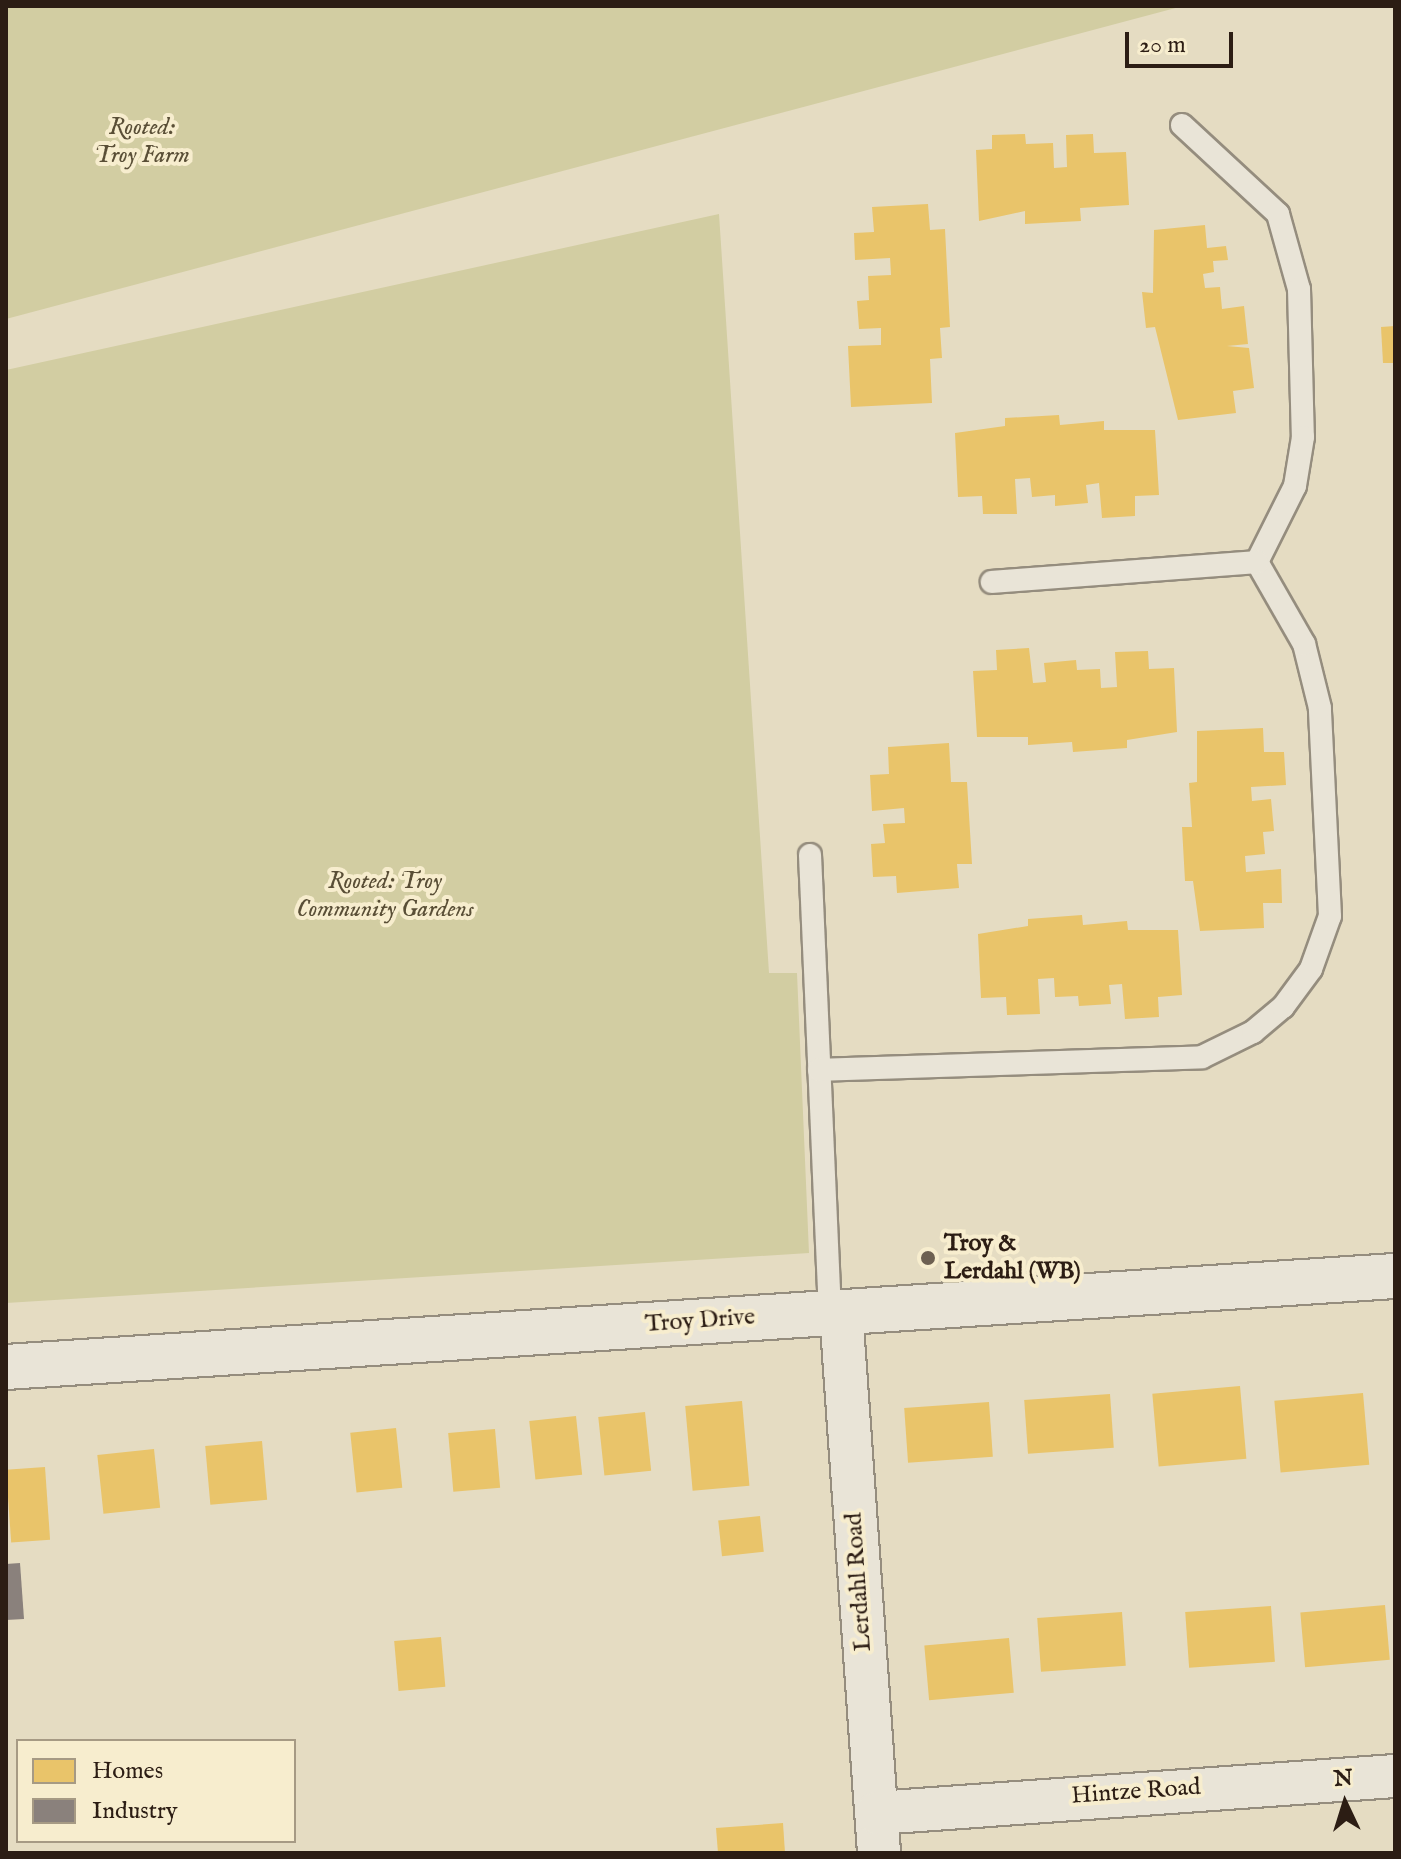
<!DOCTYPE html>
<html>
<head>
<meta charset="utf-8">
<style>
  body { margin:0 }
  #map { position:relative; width:1401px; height:1859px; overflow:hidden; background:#e5dcc2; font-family:"IM FELL English",serif }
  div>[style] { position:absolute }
  .green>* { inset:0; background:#d2cda2 }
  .homes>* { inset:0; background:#e9c46a; transform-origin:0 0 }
  .industry>* { inset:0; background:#8a817c }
  .roads { filter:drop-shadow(2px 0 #958d7e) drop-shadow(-2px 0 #958d7e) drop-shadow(0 2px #958d7e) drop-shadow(0 -2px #958d7e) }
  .lane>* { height:22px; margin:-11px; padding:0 11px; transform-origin:11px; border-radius:11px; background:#e9e4d7 }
  .street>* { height:42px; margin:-21px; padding:0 21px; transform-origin:21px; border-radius:21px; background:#e9e4d7 }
  .secondary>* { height:44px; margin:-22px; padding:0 22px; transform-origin:22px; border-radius:22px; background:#e9e4d7 }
  .dots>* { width:22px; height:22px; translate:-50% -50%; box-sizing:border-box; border:4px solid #f7edce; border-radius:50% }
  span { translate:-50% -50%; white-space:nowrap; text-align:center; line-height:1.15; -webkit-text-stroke:8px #f7edce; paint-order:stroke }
  .park-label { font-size:24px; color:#594e36; font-style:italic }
  .poi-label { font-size:24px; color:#2c1d14; font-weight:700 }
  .left { translate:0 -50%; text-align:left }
  .street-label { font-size:24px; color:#2c1d14 }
  .frame { position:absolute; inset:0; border:8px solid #2c1d14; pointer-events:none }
  .legend { position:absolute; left:16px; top:1739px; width:280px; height:104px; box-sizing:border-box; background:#f7edce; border:2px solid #a69a84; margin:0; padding:10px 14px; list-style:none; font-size:24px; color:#2c1d14 }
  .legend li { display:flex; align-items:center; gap:16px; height:40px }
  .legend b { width:40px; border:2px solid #a69a84 }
  .north { position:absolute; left:1305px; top:1763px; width:80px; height:80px; -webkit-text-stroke:6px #f7edce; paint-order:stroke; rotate:356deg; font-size:22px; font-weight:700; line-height:32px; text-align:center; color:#2c1d14 }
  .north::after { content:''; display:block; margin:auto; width:28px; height:36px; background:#2c1d14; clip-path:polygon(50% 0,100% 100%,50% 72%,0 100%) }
  .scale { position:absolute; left:1125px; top:32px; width:108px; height:36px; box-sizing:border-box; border:4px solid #2c1d14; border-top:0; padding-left:10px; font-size:24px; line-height:28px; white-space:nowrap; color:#2c1d14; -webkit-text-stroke:6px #f7edce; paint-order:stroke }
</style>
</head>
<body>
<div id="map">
  <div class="green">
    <i style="clip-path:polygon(6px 6px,1183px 6px,6px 319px)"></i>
    <i style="clip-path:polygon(719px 214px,769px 973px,797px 973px,809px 1253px,6px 1303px,6px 370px)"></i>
  </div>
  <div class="homes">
    <i style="clip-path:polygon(1025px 134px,1026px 144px,1053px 143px,1054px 168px,1067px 167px,1066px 135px,1093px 134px,1094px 153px,1126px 152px,1129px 205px,1080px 208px,1081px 221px,1025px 224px,1025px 211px,979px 221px,976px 150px,992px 149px,992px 135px)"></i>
    <i style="clip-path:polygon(928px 204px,930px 230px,945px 229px,950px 327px,940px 328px,942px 358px,930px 359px,932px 403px,851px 407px,848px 346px,881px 345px,881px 328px,859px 329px,857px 301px,869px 300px,868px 276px,891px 275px,890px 258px,855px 260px,854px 233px,874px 232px,872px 207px)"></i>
    <i style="clip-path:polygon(1205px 225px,1207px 248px,1226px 246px,1228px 260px,1213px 261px,1214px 272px,1203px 274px,1205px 288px,1220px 287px,1222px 309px,1244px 306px,1248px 344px,1227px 346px,1249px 348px,1254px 388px,1233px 391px,1236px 413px,1178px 420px,1155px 327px,1146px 328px,1142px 292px,1153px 293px,1154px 230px)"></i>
    <i style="clip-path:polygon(1395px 326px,1395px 363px,1383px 363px,1381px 327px)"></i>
    <i style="clip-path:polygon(1059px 415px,1060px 425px,1104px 421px,1104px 430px,1155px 430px,1159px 495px,1135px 496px,1135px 516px,1102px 518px,1099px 483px,1086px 485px,1088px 503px,1055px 506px,1055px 495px,1032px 497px,1030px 478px,1015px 479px,1017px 514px,983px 514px,982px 496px,958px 497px,955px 433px,1005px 426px,1005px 418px)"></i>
    <i style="clip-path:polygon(1029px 648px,1033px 683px,1046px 682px,1044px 663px,1076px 660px,1077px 670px,1100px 669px,1101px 688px,1117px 687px,1115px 652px,1148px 651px,1149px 669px,1174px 668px,1177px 732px,1127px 740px,1127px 748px,1073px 752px,1072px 742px,1028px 745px,1028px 737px,977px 737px,973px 671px,997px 670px,996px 650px)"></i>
    <i style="clip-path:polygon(1263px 728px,1264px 752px,1284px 752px,1286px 785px,1251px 787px,1252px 801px,1271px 799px,1274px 831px,1263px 832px,1265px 854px,1245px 856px,1246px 872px,1281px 869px,1282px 903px,1263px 903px,1264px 928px,1200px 931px,1193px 881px,1185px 881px,1182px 827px,1192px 827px,1189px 783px,1197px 782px,1197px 731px)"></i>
    <i style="clip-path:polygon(949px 743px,951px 782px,967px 782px,972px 864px,957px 864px,959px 888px,897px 893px,896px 876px,873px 877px,871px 844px,885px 843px,883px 824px,905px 823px,904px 808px,872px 811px,870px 775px,889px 774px,888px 747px)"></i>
    <i style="clip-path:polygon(1082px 915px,1083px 925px,1127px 921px,1128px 930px,1178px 930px,1182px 995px,1158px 997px,1159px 1017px,1125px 1019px,1122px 984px,1109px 985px,1111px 1004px,1079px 1006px,1078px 996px,1055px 997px,1054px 978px,1038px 979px,1040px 1014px,1007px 1015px,1006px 997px,981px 998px,978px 934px,1028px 926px,1028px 919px)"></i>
    <i style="left:1240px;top:1386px;width:73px;height:88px;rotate:85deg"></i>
    <i style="left:1363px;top:1393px;width:72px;height:89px;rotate:85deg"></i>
    <i style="left:1110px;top:1394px;width:54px;height:86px;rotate:86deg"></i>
    <i style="left:742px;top:1401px;width:85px;height:57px;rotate:85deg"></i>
    <i style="left:989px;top:1402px;width:55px;height:85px;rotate:86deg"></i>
    <i style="left:645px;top:1412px;width:59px;height:47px;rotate:84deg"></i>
    <i style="left:576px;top:1416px;width:59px;height:47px;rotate:84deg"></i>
    <i style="left:396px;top:1428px;width:60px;height:46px;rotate:84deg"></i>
    <i style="left:495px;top:1429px;width:59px;height:47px;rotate:85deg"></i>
    <i style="left:262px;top:1441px;width:59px;height:57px;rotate:85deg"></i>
    <i style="left:154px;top:1449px;width:59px;height:57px;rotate:84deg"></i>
    <i style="left:45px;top:1467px;width:73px;height:39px;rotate:86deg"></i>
    <i style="left:760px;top:1516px;width:36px;height:42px;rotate:84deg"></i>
    <i style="left:1385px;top:1605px;width:55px;height:85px;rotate:85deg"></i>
    <i style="left:1271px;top:1606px;width:56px;height:86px;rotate:86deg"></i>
    <i style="left:1122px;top:1612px;width:54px;height:85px;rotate:86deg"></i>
    <i style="left:441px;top:1637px;width:50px;height:47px;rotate:85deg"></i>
    <i style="left:1009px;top:1638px;width:55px;height:85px;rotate:85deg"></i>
    <i style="clip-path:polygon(783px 1823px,785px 1853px,718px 1853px,716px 1828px)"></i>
  </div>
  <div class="industry">
    <i style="clip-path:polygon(20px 1563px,24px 1619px,6px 1620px,6px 1564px)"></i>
  </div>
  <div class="roads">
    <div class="lane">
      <i style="left:1182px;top:125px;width:131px;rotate:42.8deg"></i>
      <i style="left:1278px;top:214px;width:78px;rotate:74.4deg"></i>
      <i style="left:1299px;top:289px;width:148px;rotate:88.5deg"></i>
      <i style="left:1303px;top:437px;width:50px;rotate:99.3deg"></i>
      <i style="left:1295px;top:486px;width:85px;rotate:116.6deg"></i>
      <i style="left:810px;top:855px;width:458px;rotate:87.5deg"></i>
      <i style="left:819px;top:1070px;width:383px;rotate:-1.9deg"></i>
      <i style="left:1202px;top:1057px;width:57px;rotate:-26.1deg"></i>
      <i style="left:1253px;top:1032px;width:39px;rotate:-40deg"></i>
      <i style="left:1283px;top:1007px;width:47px;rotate:-53.6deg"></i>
      <i style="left:1311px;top:969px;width:56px;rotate:-70.3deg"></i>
      <i style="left:1330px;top:916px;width:208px;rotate:-92.8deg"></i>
      <i style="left:1320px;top:708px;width:66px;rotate:-104deg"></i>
      <i style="left:1304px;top:644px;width:95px;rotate:-119.8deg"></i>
      <i style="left:1257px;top:562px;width:266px;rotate:175.7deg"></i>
    </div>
    <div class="street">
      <i style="left:841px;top:1312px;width:542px;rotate:85.98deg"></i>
      <i style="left:877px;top:1813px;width:519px;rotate:-4.09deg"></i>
    </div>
    <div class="secondary">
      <i style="left:6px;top:1367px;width:1392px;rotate:-3.75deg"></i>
    </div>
  </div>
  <div class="dots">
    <i style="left:928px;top:1258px;background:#6d6051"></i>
  </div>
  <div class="park-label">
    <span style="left:142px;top:142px">Rooted:<br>Troy Farm</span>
    <span style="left:385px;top:896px">Rooted: Troy<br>Community Gardens</span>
  </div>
  <div class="poi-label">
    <span class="left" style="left:944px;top:1258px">Troy &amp;<br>Lerdahl (WB)</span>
  </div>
  <div class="street-label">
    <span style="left:700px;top:1321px;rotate:-4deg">Troy Drive</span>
    <span style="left:859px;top:1582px;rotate:-94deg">Lerdahl Road</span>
    <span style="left:1136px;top:1792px;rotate:-4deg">Hintze Road</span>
  </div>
  <div class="frame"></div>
  <ul class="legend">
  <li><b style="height:22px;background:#e9c46a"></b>Homes</li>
  <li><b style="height:22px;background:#8a817c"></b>Industry</li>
  </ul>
  <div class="north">N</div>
  <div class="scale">20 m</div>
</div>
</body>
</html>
